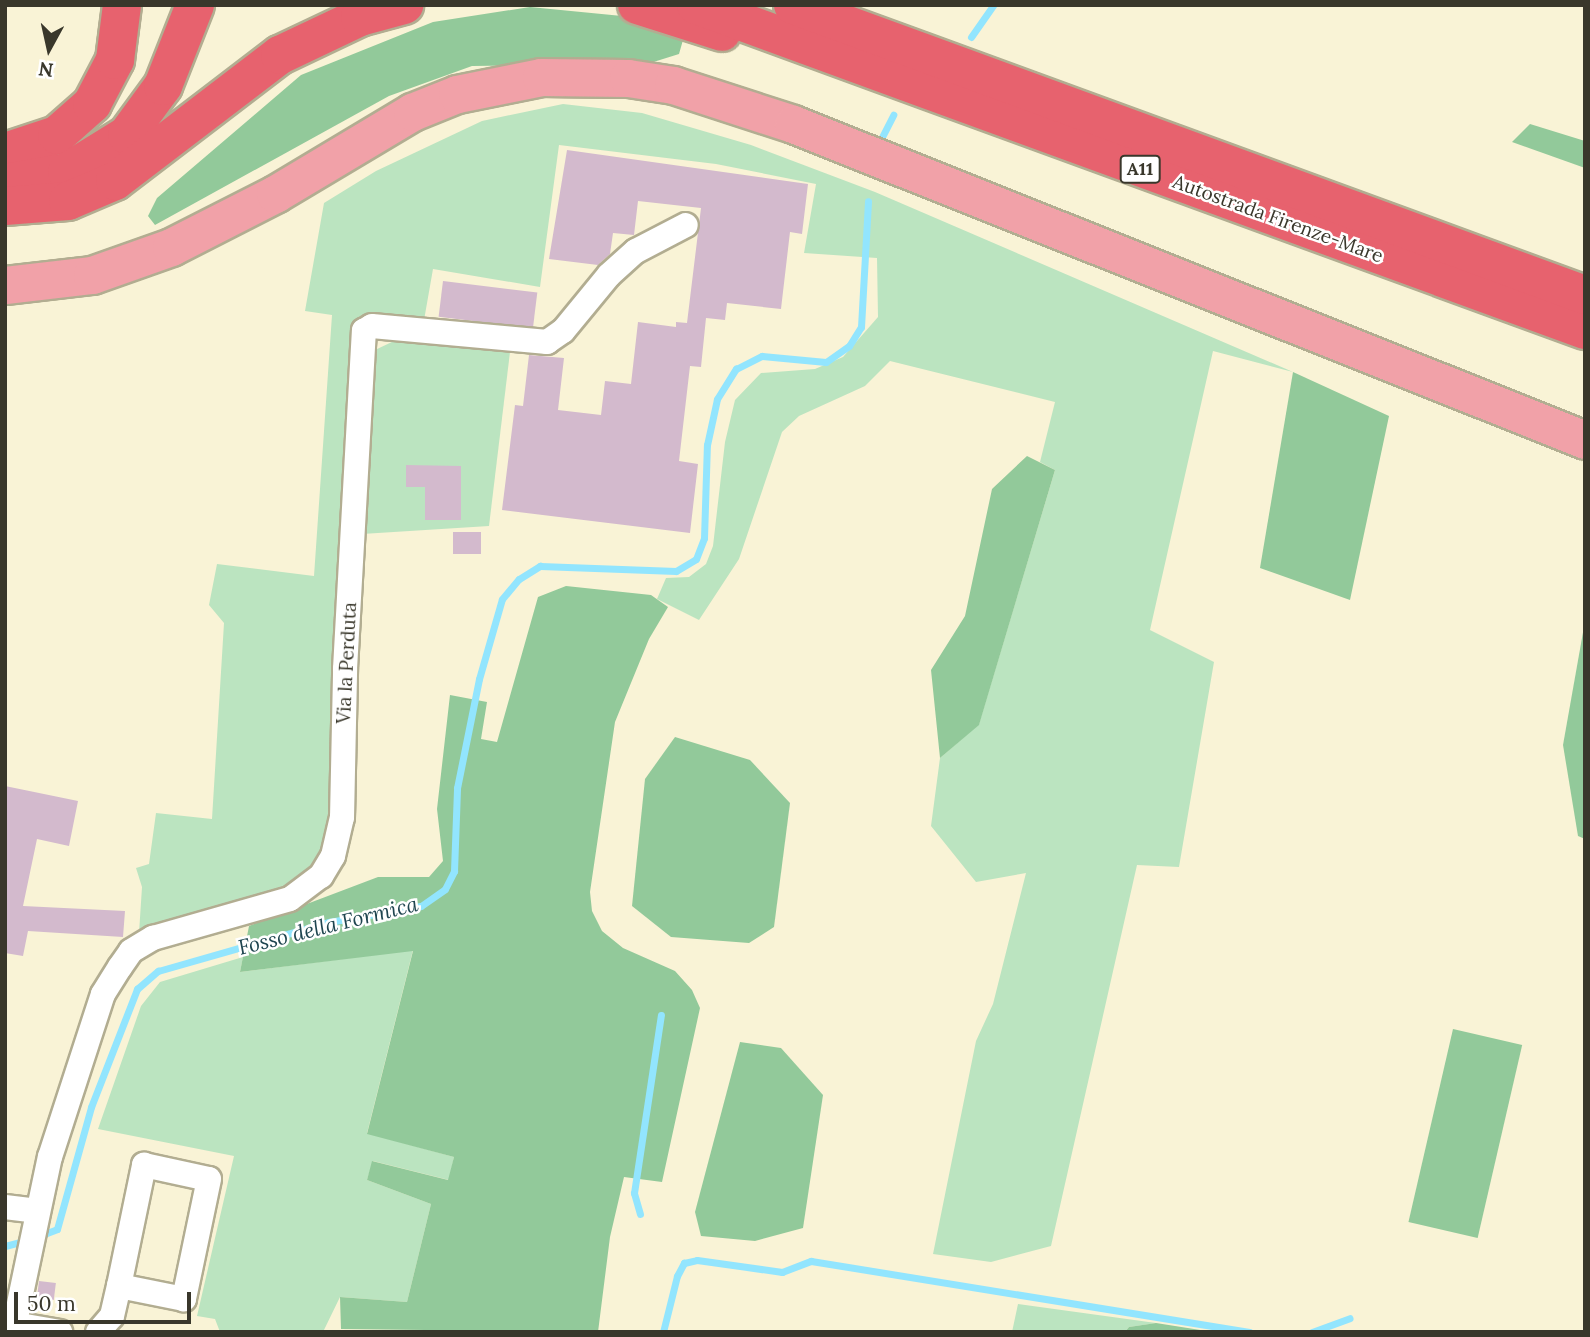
<!DOCTYPE html>
<html>
<head>
<meta charset="utf-8">
<style>
  body { margin:0 }
  #map { position:relative; width:1590px; height:1337px; overflow:hidden; background:#f9f3d6; font-family:Lora,serif }
  div>[style] { position:absolute }
  .green>* { inset:0; background:#bbe4c0 }
  .forest>* { inset:0; background:#92c99a; transform-origin:0 0 }
  .stream>* { height:7px; margin:-3.5px; padding:0 3.5px; transform-origin:3.5px; border-radius:3.5px; background:#92e5fe }
  .building>* { inset:0; background:#d3bacd; transform-origin:0 0 }
  .roads { filter:drop-shadow(2px 0 #b2ad91) drop-shadow(-2px 0 #b2ad91) drop-shadow(0 2px #b2ad91) drop-shadow(0 -2px #b2ad91) }
  .street>* { height:24px; margin:-12px; padding:0 12px; transform-origin:12px; border-radius:12px; background:#fff }
  .primary>* { height:37px; margin:-18.5px; padding:0 18.5px; transform-origin:18.5px; border-radius:18.5px; background:#f1a1a8 }
  .highway>* { height:38px; margin:-19px; padding:0 19px; transform-origin:19px; border-radius:19px; background:#e7626e }
  span { translate:-50% -50%; white-space:nowrap; text-align:center; line-height:1.15; -webkit-text-stroke:5px #fff; paint-order:stroke }
  .shield-label span { padding:2px 5px; background:#fff; border:2px solid; border-radius:5px; -webkit-text-stroke-width:0 }
  .shield-label { font-size:18px; color:#39372b; font-weight:700 }
  .street-label { font-size:19px; color:#39372b }
  .water-label { font-size:21px; color:#1f4550; font-style:italic }
  .frame { position:absolute; inset:0; border:7px solid #39372b; pointer-events:none }
  .north { position:absolute; left:14px; top:14px; width:70px; height:70px; -webkit-text-stroke:5px #fff; paint-order:stroke; rotate:188deg; font-size:19px; font-weight:700; line-height:28px; text-align:center; color:#39372b }
  .north::after { content:''; display:block; margin:auto; width:24px; height:32px; background:#39372b; clip-path:polygon(50% 0,100% 100%,50% 72%,0 100%) }
  .scale { position:absolute; left:14px; top:1292px; width:177px; height:32px; box-sizing:border-box; border:4px solid #39372b; border-top:0; padding-left:9px; font-size:21px; line-height:24px; white-space:nowrap; color:#39372b; -webkit-text-stroke:5px #fff; paint-order:stroke }
</style>
</head>
<body>
<div id="map">
  <div class="green">
    <i style="clip-path:polygon(563px 104px,642px 113px,751px 145px,875px 192px,1293px 372px,1213px 351px,1150px 630px,1214px 662px,1179px 867px,1137px 865px,1051px 1246px,991px 1262px,933px 1254px,976px 1041px,993px 1004px,1026px 873px,976px 882px,931px 826px,940px 758px,979px 724px,1055px 470px,1040px 462px,1055px 402px,890px 361px,865px 386px,799px 416px,782px 432px,739px 559px,699px 620px,657px 599px,666px 578px,689px 577px,706px 564px,713px 546px,725px 442px,735px 400px,761px 373px,815px 369px,843px 357px,878px 317px,877px 258px,804px 253px,816px 184px,716px 164px,559px 145px,540px 287px,433px 269px,423px 326px,356px 318px,326px 854px,308px 877px,268px 897px,139px 933px,142px 887px,136px 868px,149px 864px,156px 813px,212px 819px,224px 623px,209px 605px,217px 564px,314px 576px,332px 315px,305px 311px,324px 203px,376px 171px,482px 121px)"></i>
    <i style="clip-path:polygon(394px 341px,510px 352px,489px 526px,362px 534px,371px 362px,375px 350px)"></i>
    <i style="clip-path:polygon(413px 950px,367px 1133px,454px 1157px,449px 1180px,373px 1161px,367px 1180px,431px 1204px,407px 1302px,340px 1297px,323px 1332px,220px 1332px,215px 1319px,197px 1316px,234px 1156px,98px 1129px,141px 1006px,160px 982px,243px 957px,240px 972px)"></i>
    <i style="clip-path:polygon(1018px 1304px,1156px 1323px,1129px 1327px,1125px 1332px,1012px 1332px)"></i>
  </div>
  <div class="forest">
    <i style="clip-path:polygon(530px 7px,622px 16px,683px 40px,679px 54px,647px 64px,472px 66px,389px 96px,155px 225px,148px 216px,157px 198px,301px 75px,433px 22px)"></i>
    <i style="clip-path:polygon(1530px 124px,1585px 141px,1585px 168px,1512px 142px)"></i>
    <i style="clip-path:polygon(1293px 372px,1389px 416px,1350px 600px,1260px 568px)"></i>
    <i style="clip-path:polygon(1027px 456px,1055px 470px,979px 725px,940px 758px,931px 670px,965px 616px,992px 489px)"></i>
    <i style="clip-path:polygon(566px 586px,651px 595px,668px 607px,649px 639px,615px 722px,590px 892px,592px 911px,602px 931px,623px 948px,675px 971px,692px 990px,700px 1008px,662px 1182px,624px 1177px,610px 1237px,598px 1332px,341px 1329px,340px 1297px,407px 1302px,431px 1204px,367px 1180px,372px 1161px,448px 1180px,454px 1157px,367px 1134px,413px 951px,240px 972px,249px 926px,378px 877px,429px 877px,443px 861px,437px 809px,450px 695px,487px 702px,481px 739px,497px 742px,538px 597px)"></i>
    <i style="clip-path:polygon(1585px 621px,1585px 839px,1578px 836px,1563px 745px)"></i>
    <i style="clip-path:polygon(675px 737px,750px 760px,790px 803px,774px 927px,749px 943px,671px 937px,632px 906px,645px 779px)"></i>
    <i style="left:1453px;top:1029px;width:71px;height:198px;rotate:13deg"></i>
    <i style="clip-path:polygon(740px 1042px,781px 1048px,823px 1095px,803px 1228px,755px 1241px,701px 1236px,695px 1212px)"></i>
    <i style="clip-path:polygon(1156px 1323px,1213px 1332px,1125px 1332px,1129px 1327px)"></i>
  </div>
  <div class="stream">
    <i style="left:971px;top:37px;width:39px;rotate:-55deg"></i>
    <i style="left:882px;top:137px;width:25px;rotate:-63deg"></i>
    <i style="left:640px;top:1214px;width:22px;rotate:-106deg"></i>
    <i style="left:634px;top:1193px;width:180px;rotate:-81.4deg"></i>
    <i style="left:39px;top:1236px;width:19px;rotate:-21deg"></i>
    <i style="left:57px;top:1229px;width:127px;rotate:-74.4deg"></i>
    <i style="left:91px;top:1107px;width:127px;rotate:-68.7deg"></i>
    <i style="left:137px;top:989px;width:28px;rotate:-41deg"></i>
    <i style="left:158px;top:971px;width:178px;rotate:-16deg"></i>
    <i style="left:329px;top:922px;width:93px;rotate:-9.9deg"></i>
    <i style="left:421px;top:906px;width:29px;rotate:-35deg"></i>
    <i style="left:445px;top:889px;width:20px;rotate:-63deg"></i>
    <i style="left:454px;top:871px;width:83px;rotate:-87.9deg"></i>
    <i style="left:457px;top:788px;width:111px;rotate:-78.6deg"></i>
    <i style="left:479px;top:679px;width:83px;rotate:-74deg"></i>
    <i style="left:502px;top:599px;width:26px;rotate:-50deg"></i>
    <i style="left:519px;top:579px;width:25px;rotate:-32deg"></i>
    <i style="left:540px;top:566px;width:136px;rotate:2.1deg"></i>
    <i style="left:676px;top:571px;width:23px;rotate:-31deg"></i>
    <i style="left:696px;top:559px;width:22px;rotate:-69deg"></i>
    <i style="left:704px;top:538px;width:93px;rotate:-88.2deg"></i>
    <i style="left:707px;top:445px;width:47px;rotate:-77.7deg"></i>
    <i style="left:717px;top:399px;width:36px;rotate:-58deg"></i>
    <i style="left:736px;top:369px;width:29px;rotate:-27deg"></i>
    <i style="left:762px;top:356px;width:64px;rotate:5.4deg"></i>
    <i style="left:826px;top:362px;width:28px;rotate:-35deg"></i>
    <i style="left:849px;top:346px;width:22px;rotate:-58deg"></i>
    <i style="left:861px;top:327px;width:126px;rotate:-86.8deg"></i>
    <i style="left:5px;top:1246px;width:24px;rotate:-15deg"></i>
    <i style="left:663px;top:1332px;width:58px;rotate:-76deg"></i>
    <i style="left:677px;top:1276px;width:15px;rotate:-62deg"></i>
    <i style="left:684px;top:1263px;width:13px;rotate:-13deg"></i>
    <i style="left:697px;top:1260px;width:86px;rotate:8deg"></i>
    <i style="left:782px;top:1272px;width:31px;rotate:-21deg"></i>
    <i style="left:811px;top:1261px;width:444px;rotate:9.2deg"></i>
    <i style="left:1312px;top:1332px;width:40px;rotate:-20.2deg"></i>
  </div>
  <div class="building">
    <i style="clip-path:polygon(567px 150px,808px 184px,802px 234px,790px 232px,781px 309px,727px 303px,725px 320px,706px 318px,701px 367px,690px 366px,679px 461px,698px 464px,690px 533px,502px 510px,515px 405px,523px 406px,529px 355px,564px 358px,558px 410px,601px 415px,605px 381px,631px 384px,638px 322px,676px 327px,676px 322px,687px 323px,701px 208px,638px 201px,634px 235px,613px 233px,610px 254px,598px 265px,549px 259px)"></i>
    <i style="left:443px;top:281px;width:95px;height:36px;rotate:7deg"></i>
    <i style="clip-path:polygon(406px 465px,461px 466px,461px 520px,425px 520px,425px 487px,406px 487px)"></i>
    <i style="left:453px;top:532px;width:28px;height:22px"></i>
    <i style="clip-path:polygon(5px 786px,78px 801px,69px 846px,37px 839px,23px 906px,125px 911px,123px 937px,28px 931px,23px 956px,5px 953px)"></i>
    <i style="left:39px;top:1281px;width:17px;height:17px;rotate:7deg"></i>
  </div>
  <div class="roads">
    <div class="street">
      <i style="left:5px;top:1207px;width:31px;rotate:7deg"></i>
      <i style="left:14px;top:1324px;width:47px;rotate:9.9deg"></i>
      <i style="left:13px;top:1332px;width:179px;rotate:-78.1deg"></i>
      <i style="left:50px;top:1157px;width:171px;rotate:-72deg"></i>
      <i style="left:103px;top:994px;width:32px;rotate:-58deg"></i>
      <i style="left:120px;top:967px;width:19px;rotate:-55deg"></i>
      <i style="left:131px;top:951px;width:26px;rotate:-31deg"></i>
      <i style="left:153px;top:938px;width:142px;rotate:-15.9deg"></i>
      <i style="left:290px;top:899px;width:39px;rotate:-37deg"></i>
      <i style="left:321px;top:876px;width:23px;rotate:-59deg"></i>
      <i style="left:333px;top:856px;width:39px;rotate:-77deg"></i>
      <i style="left:342px;top:818px;width:149px;rotate:-88.8deg"></i>
      <i style="left:345px;top:669px;width:339px;rotate:-86.8deg"></i>
      <i style="left:364px;top:331px;width:9px;rotate:-32deg"></i>
      <i style="left:372px;top:326px;width:176px;rotate:5.2deg"></i>
      <i style="left:547px;top:342px;width:19px;rotate:-35deg"></i>
      <i style="left:563px;top:331px;width:72px;rotate:-50.6deg"></i>
      <i style="left:609px;top:275px;width:36px;rotate:-42deg"></i>
      <i style="left:636px;top:251px;width:56px;rotate:-27.5deg"></i>
      <i style="left:98px;top:1332px;width:21px;rotate:-49deg"></i>
      <i style="left:112px;top:1316px;width:31px;rotate:-77deg"></i>
      <i style="left:119px;top:1286px;width:124px;rotate:-78.3deg"></i>
      <i style="left:144px;top:1165px;width:66px;rotate:12.2deg"></i>
      <i style="left:209px;top:1179px;width:123px;rotate:101.8deg"></i>
      <i style="left:184px;top:1299px;width:66px;rotate:-168.7deg"></i>
    </div>
    <div class="primary">
      <i style="left:5px;top:285px;width:88px;rotate:-6.6deg"></i>
      <i style="left:92px;top:275px;width:84px;rotate:-19.5deg"></i>
      <i style="left:171px;top:247px;width:117px;rotate:-27deg"></i>
      <i style="left:275px;top:194px;width:160px;rotate:-30.9deg"></i>
      <i style="left:412px;top:112px;width:48px;rotate:-21.8deg"></i>
      <i style="left:457px;top:94px;width:86px;rotate:-11.4deg"></i>
      <i style="left:541px;top:77px;width:87px;rotate:0.7deg"></i>
      <i style="left:628px;top:78px;width:46px;rotate:8.8deg"></i>
      <i style="left:673px;top:85px;width:126px;rotate:18deg"></i>
      <i style="left:793px;top:124px;width:853px;rotate:21.75deg"></i>
    </div>
    <div class="highway">
      <i style="left:637px;top:5px;width:89px;rotate:17.6deg"></i>
      <i style="left:696px;top:5px;width:947px;rotate:20.08deg"></i>
      <i style="left:793px;top:5px;width:843px;rotate:20.11deg"></i>
      <i style="left:5px;top:152px;width:55px;rotate:-18.1deg"></i>
      <i style="left:57px;top:135px;width:47px;rotate:-41.5deg"></i>
      <i style="left:92px;top:104px;width:50px;rotate:-62.4deg"></i>
      <i style="left:115px;top:60px;width:55px;rotate:-82.7deg"></i>
      <i style="left:5px;top:183px;width:63px;rotate:-10.1deg"></i>
      <i style="left:67px;top:172px;width:70px;rotate:-31.7deg"></i>
      <i style="left:127px;top:135px;width:61px;rotate:-53.7deg"></i>
      <i style="left:163px;top:86px;width:87px;rotate:-68.4deg"></i>
      <i style="left:5px;top:206px;width:63px;rotate:-4.5deg"></i>
      <i style="left:68px;top:201px;width:51px;rotate:-23.1deg"></i>
      <i style="left:115px;top:181px;width:208px;rotate:-37.4deg"></i>
      <i style="left:280px;top:55px;width:89px;rotate:-25.4deg"></i>
      <i style="left:360px;top:17px;width:46px;rotate:-15.3deg"></i>
    </div>
  </div>
  <div class="shield-label">
    <span style="left:1140px;top:169px">A11</span>
  </div>
  <div class="street-label">
    <span style="left:1278px;top:219px;rotate:20deg">Autostrada Firenze-Mare</span>
    <span style="left:347px;top:663px;rotate:-87deg">Via la Perduta</span>
  </div>
  <div class="water-label">
    <span style="left:328px;top:926px;rotate:-14deg">Fosso della Formica</span>
  </div>
  <div class="frame"></div>
  <div class="north">N</div>
  <div class="scale">50 m</div>
</div>
</body>
</html>
